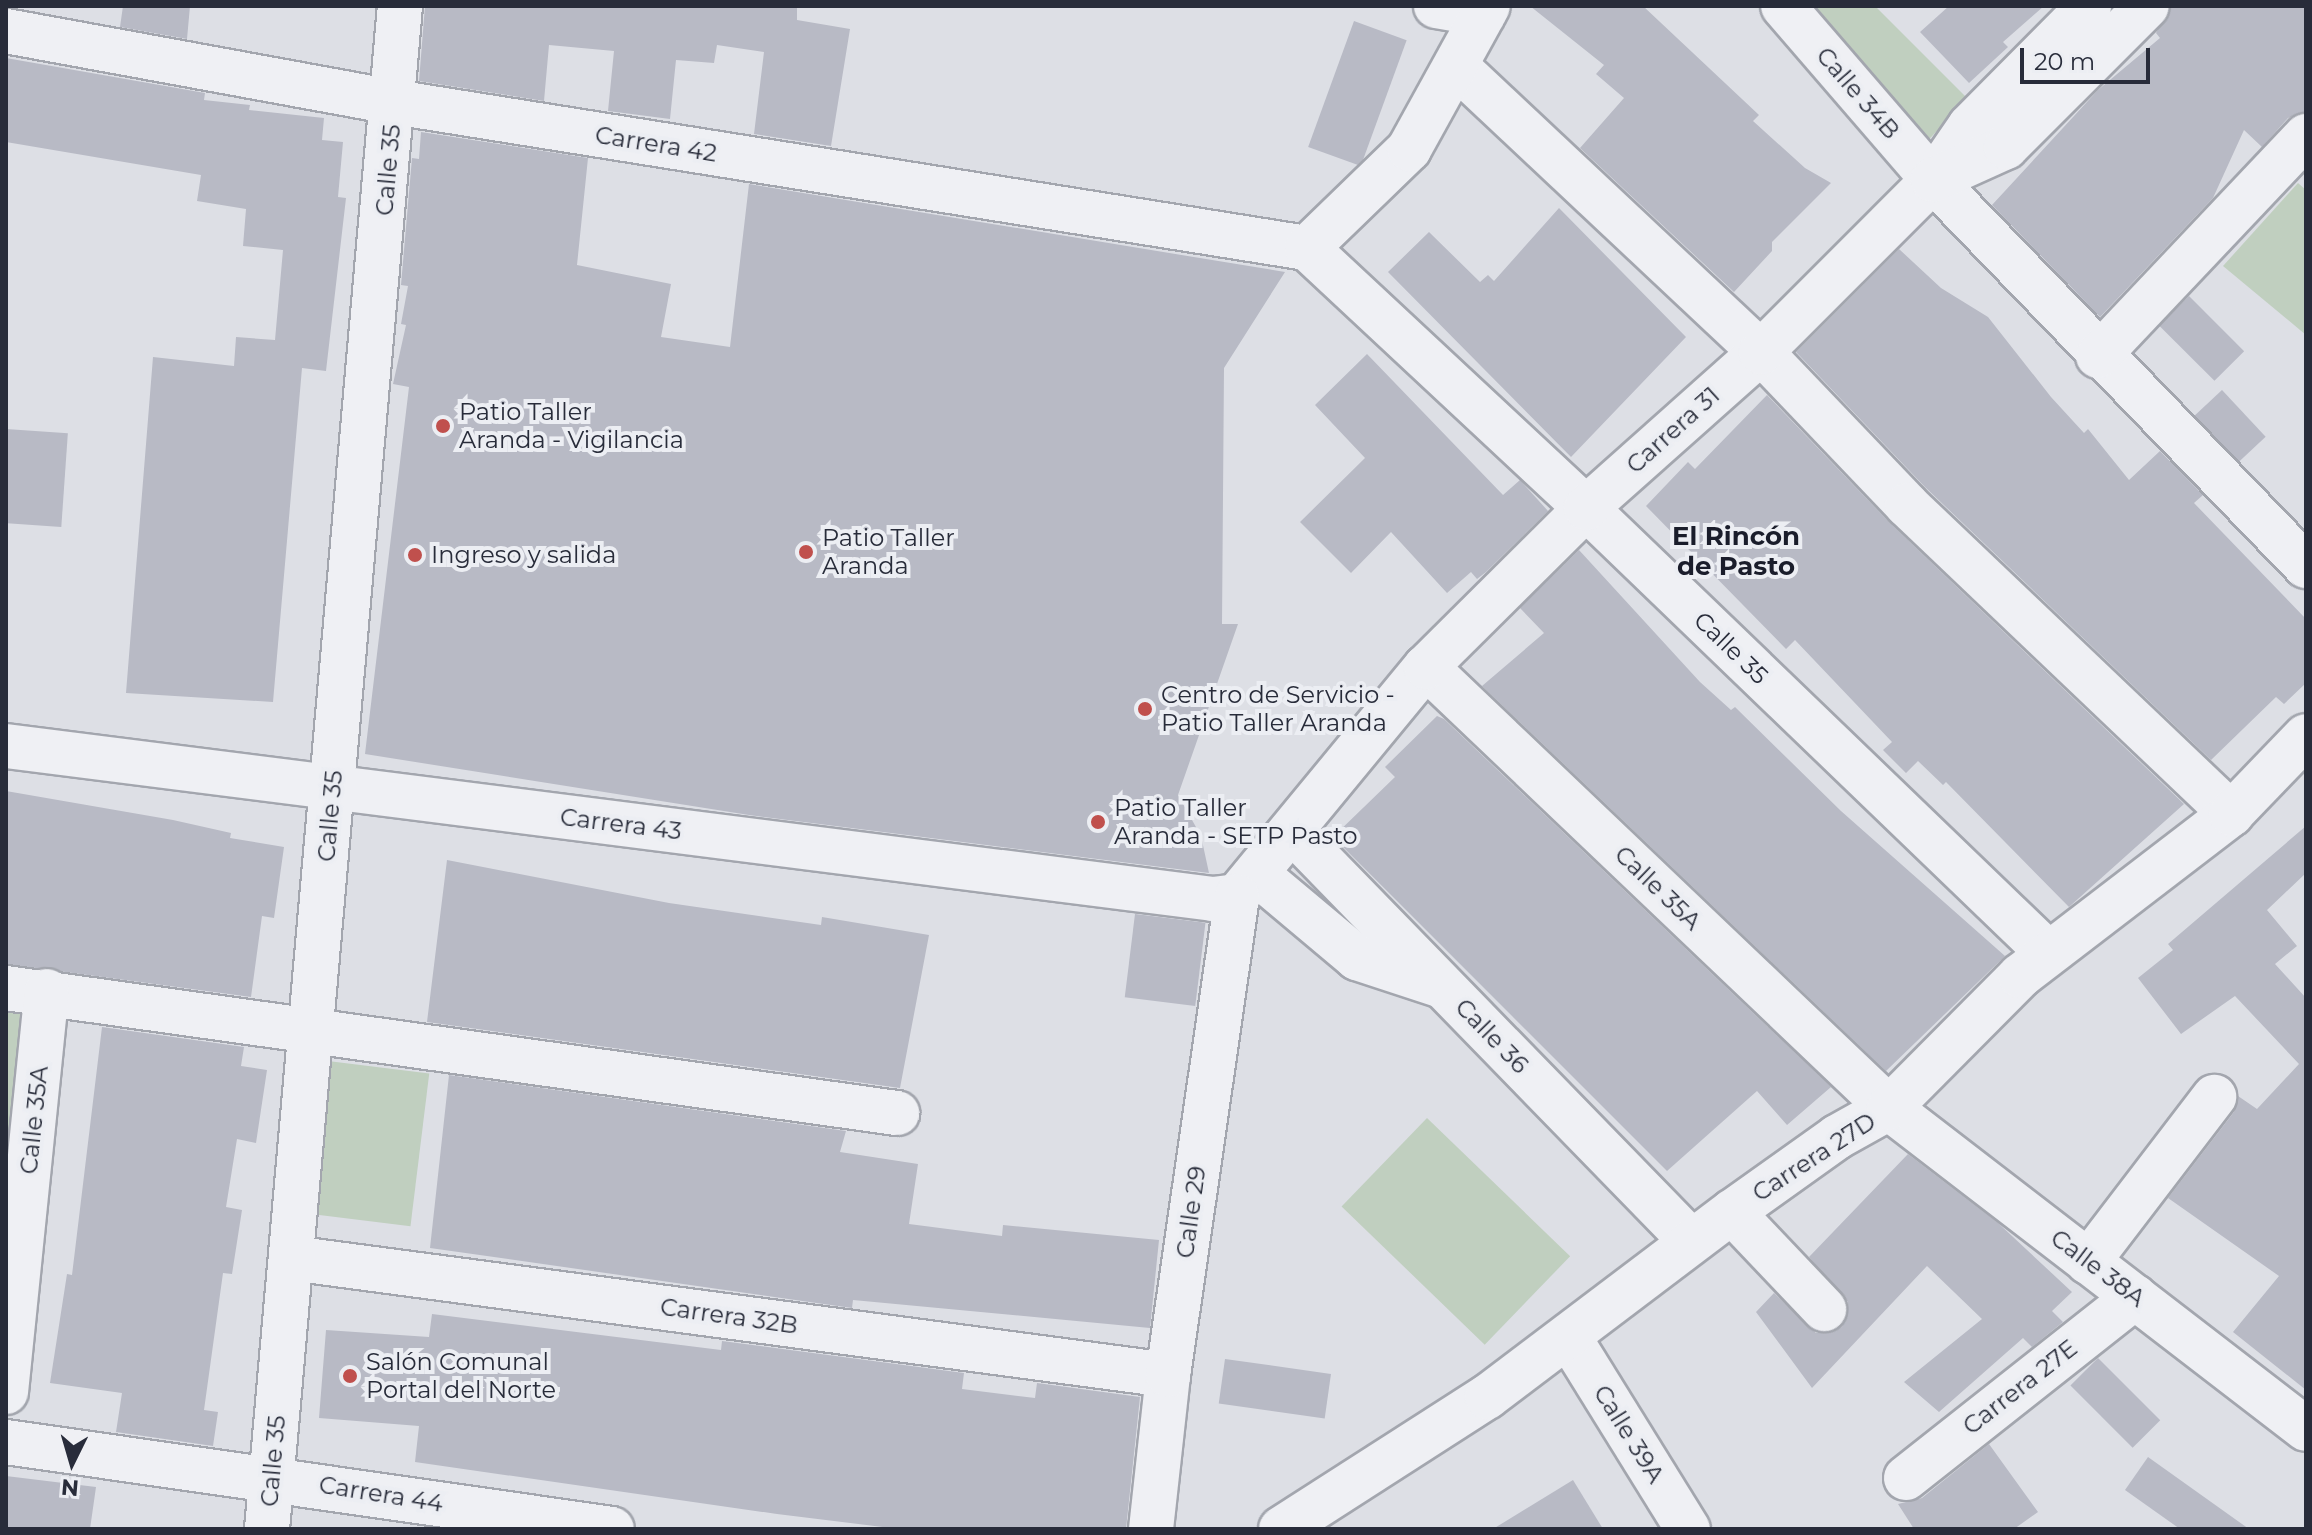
<!DOCTYPE html>
<html>
<head>
<meta charset="utf-8">
<style>
  body { margin:0 }
  #map { position:relative; width:2312px; height:1535px; overflow:hidden; background:#dddfe5; font-family:Montserrat,sans-serif }
  div>[style] { position:absolute }
  .green>* { inset:0; background:#c0cfbf; transform-origin:0 0 }
  .building>* { inset:0; background:#b8bac5; transform-origin:0 0 }
  .roads { filter:drop-shadow(2px 0 #a3a6ae) drop-shadow(-2px 0 #a3a6ae) drop-shadow(0 2px #a3a6ae) drop-shadow(0 -2px #a3a6ae) }
  .street>* { height:44px; margin:-22px; padding:0 22px; transform-origin:22px; border-radius:22px; background:#eff0f4 }
  .dots>* { width:22px; height:22px; translate:-50% -50%; box-sizing:border-box; border:4px solid #eceef3; border-radius:50% }
  span { translate:-50% -50%; white-space:nowrap; text-align:center; line-height:1.15; -webkit-text-stroke:8px #eceef3; paint-order:stroke }
  .street-label { font-size:24px; color:#282c3a }
  .poi-label { font-size:24px; color:#282c3a }
  .left { translate:0 -50%; text-align:left }
  .neighbourhood-label { font-size:26px; color:#1a1d2b; font-weight:700 }
  .frame { position:absolute; inset:0; border:8px solid #282c3a; pointer-events:none }
  .north { position:absolute; left:32px; top:1423px; width:80px; height:80px; -webkit-text-stroke:6px #eceef3; paint-order:stroke; rotate:185deg; font-size:22px; font-weight:700; line-height:32px; text-align:center; color:#282c3a }
  .north::after { content:''; display:block; margin:auto; width:28px; height:36px; background:#282c3a; clip-path:polygon(50% 0,100% 100%,50% 72%,0 100%) }
  .scale { position:absolute; left:2020px; top:48px; width:130px; height:36px; box-sizing:border-box; border:4px solid #282c3a; border-top:0; padding-left:10px; font-size:24px; line-height:28px; white-space:nowrap; color:#282c3a; -webkit-text-stroke:6px #eceef3; paint-order:stroke }
</style>
</head>
<body>
<div id="map">
  <div class="green">
    <i style="clip-path:polygon(1803px 6px,1875px 6px,1967px 98px,1923px 146px)"></i>
    <i style="clip-path:polygon(2298px 183px,2306px 190px,2306px 335px,2223px 266px)"></i>
    <i style="clip-path:polygon(6px 996px,40px 999px,6px 1189px)"></i>
    <i style="left:328px;top:1061px;width:102px;height:154px;rotate:7deg"></i>
    <i style="left:1427px;top:1118px;width:199px;height:123px;rotate:44deg"></i>
  </div>
  <div class="building">
    <i style="clip-path:polygon(123px 6px,190px 6px,187px 39px,120px 27px)"></i>
    <i style="clip-path:polygon(425px 6px,797px 6px,797px 20px,850px 29px,831px 146px,754px 134px,764px 52px,717px 45px,714px 63px,676px 60px,670px 119px,608px 111px,614px 51px,549px 45px,544px 101px,419px 81px)"></i>
    <i style="clip-path:polygon(1530px 6px,1643px 6px,1759px 115px,1753px 121px,1805px 168px,1831px 183px,1772px 242px,1772px 251px,1734px 292px,1580px 148px,1624px 98px,1596px 74px,1604px 65px)"></i>
    <i style="clip-path:polygon(1949px 6px,2044px 6px,2003px 42px,2008px 47px,1969px 83px,1920px 32px)"></i>
    <i style="clip-path:polygon(2171px 6px,2306px 6px,2306px 112px,2288px 118px,2262px 147px,2244px 130px,2213px 198px,2100px 317px,1992px 205px,2098px 90px,2160px 38px,2156px 33px)"></i>
    <i style="left:1354px;top:21px;width:56px;height:134px;rotate:20deg"></i>
    <i style="clip-path:polygon(6px 58px,205px 93px,204px 100px,250px 105px,249px 110px,324px 118px,322px 140px,343px 142px,338px 197px,346px 198px,326px 371px,302px 368px,273px 702px,126px 693px,153px 357px,234px 366px,236px 337px,275px 340px,283px 250px,243px 246px,246px 209px,197px 201px,201px 175px,6px 142px)"></i>
    <i style="clip-path:polygon(421px 132px,588px 158px,577px 265px,671px 284px,661px 337px,730px 347px,749px 184px,1285px 272px,1224px 368px,1222px 624px,1238px 624px,1178px 795px,1201px 836px,1209px 873px,749px 815px,365px 754px,409px 387px,393px 384px,406px 325px,401px 324px,408px 286px,401px 285px,412px 158px,419px 159px)"></i>
    <i style="clip-path:polygon(1559px 208px,1686px 337px,1571px 457px,1388px 272px,1429px 232px,1480px 282px,1488px 275px,1494px 281px)"></i>
    <i style="clip-path:polygon(1899px 249px,1941px 288px,1988px 317px,2051px 397px,2084px 433px,2088px 429px,2129px 480px,2160px 451px,2203px 495px,2194px 503px,2306px 619px,2306px 683px,2284px 704px,2276px 697px,2211px 760px,1925px 487px,1796px 352px)"></i>
    <i style="left:2189px;top:296px;width:78px;height:42px;rotate:45deg"></i>
    <i style="clip-path:polygon(1367px 354px,1503px 495px,1520px 480px,1548px 511px,1486px 572px,1477px 579px,1471px 572px,1447px 593px,1391px 532px,1351px 573px,1300px 522px,1365px 458px,1315px 405px)"></i>
    <i style="left:2222px;top:390px;width:64px;height:38px;rotate:47deg"></i>
    <i style="clip-path:polygon(1767px 395px,1890px 523px,2184px 804px,2069px 907px,1946px 782px,1943px 785px,1918px 761px,1906px 773px,1883px 750px,1892px 742px,1795px 640px,1786px 649px,1646px 506px,1688px 462px,1695px 469px)"></i>
    <i style="left:6px;top:429px;width:62px;height:94px;rotate:4deg"></i>
    <i style="clip-path:polygon(1579px 550px,1700px 682px,1731px 710px,1735px 707px,1841px 811px,2005px 956px,1886px 1071px,1482px 686px,1544px 633px,1520px 608px)"></i>
    <i style="clip-path:polygon(1437px 716px,1444px 719px,1831px 1087px,1787px 1125px,1757px 1091px,1667px 1171px,1333px 837px,1395px 777px,1385px 767px)"></i>
    <i style="clip-path:polygon(6px 791px,173px 820px,231px 833px,230px 838px,284px 847px,274px 918px,262px 916px,251px 997px,6px 964px)"></i>
    <i style="clip-path:polygon(2306px 826px,2306px 873px,2267px 910px,2297px 946px,2275px 964px,2306px 998px,2306px 1390px,2233px 1332px,2279px 1276px,2168px 1198px,2234px 1112px,2238px 1096px,2257px 1109px,2299px 1064px,2235px 996px,2181px 1034px,2138px 978px,2173px 950px,2168px 944px)"></i>
    <i style="clip-path:polygon(447px 860px,669px 903px,821px 925px,822px 917px,929px 935px,900px 1088px,427px 1022px)"></i>
    <i style="left:1135px;top:914px;width:71px;height:84px;rotate:7deg"></i>
    <i style="clip-path:polygon(102px 1027px,244px 1047px,241px 1066px,267px 1070px,256px 1143px,237px 1139px,226px 1207px,242px 1210px,232px 1274px,223px 1273px,204px 1410px,218px 1412px,213px 1446px,116px 1432px,122px 1393px,50px 1383px,67px 1274px,72px 1275px)"></i>
    <i style="clip-path:polygon(449px 1075px,846px 1131px,840px 1152px,918px 1164px,909px 1224px,1002px 1236px,1003px 1225px,1159px 1240px,1150px 1328px,853px 1300px,852px 1308px,430px 1248px)"></i>
    <i style="clip-path:polygon(1908px 1154px,1998px 1223px,2072px 1292px,2052px 1311px,2063px 1322px,2032px 1347px,2023px 1338px,1939px 1412px,1904px 1382px,1982px 1319px,1927px 1266px,1812px 1388px,1756px 1312px,1774px 1293px,1816px 1333px,1842px 1327px,1848px 1302px,1809px 1257px)"></i>
    <i style="clip-path:polygon(432px 1314px,721px 1350px,722px 1341px,964px 1373px,962px 1389px,1035px 1398px,1037px 1383px,1140px 1397px,1126px 1529px,899px 1529px,777px 1514px,415px 1462px,419px 1426px,319px 1418px,326px 1330px,429px 1337px)"></i>
    <i style="left:2098px;top:1358px;width:88px;height:39px;rotate:45deg"></i>
    <i style="left:1225px;top:1359px;width:107px;height:45px;rotate:8deg"></i>
    <i style="clip-path:polygon(1989px 1444px,2038px 1512px,2014px 1529px,1914px 1529px,1898px 1504px,1922px 1498px)"></i>
    <i style="clip-path:polygon(2148px 1457px,2249px 1529px,2180px 1529px,2125px 1490px)"></i>
    <i style="clip-path:polygon(6px 1476px,96px 1487px,90px 1529px,6px 1529px)"></i>
    <i style="clip-path:polygon(1573px 1480px,1603px 1529px,1493px 1529px)"></i>
  </div>
  <div class="roads">
    <div class="street">
      <i style="left:1436px;top:6px;width:48px;rotate:9.7deg"></i>
      <i style="left:1783px;top:6px;width:230px;rotate:49.2deg"></i>
      <i style="left:1933px;top:180px;width:537px;rotate:45.98deg"></i>
      <i style="left:6px;top:31px;width:394px;rotate:10.4deg"></i>
      <i style="left:394px;top:102px;width:925px;rotate:9.09deg"></i>
      <i style="left:1457px;top:67px;width:417px;rotate:43.2deg"></i>
      <i style="left:1761px;top:352px;width:211px;rotate:46.3deg"></i>
      <i style="left:1907px;top:505px;width:448px;rotate:43.6deg"></i>
      <i style="left:1933px;top:180px;width:65px;rotate:-55.6deg"></i>
      <i style="left:1970px;top:126px;width:169px;rotate:-45.2deg"></i>
      <i style="left:1307px;top:248px;width:381px;rotate:43deg"></i>
      <i style="left:1586px;top:508px;width:640px;rotate:43.92deg"></i>
      <i style="left:1307px;top:248px;width:142px;rotate:-44.1deg"></i>
      <i style="left:1409px;top:149px;width:163px;rotate:-61.1deg"></i>
      <i style="left:2098px;top:356px;width:303px;rotate:-46.6deg"></i>
      <i style="left:1426px;top:667px;width:639px;rotate:43.61deg"></i>
      <i style="left:1889px;top:1108px;width:526px;rotate:37.59deg"></i>
      <i style="left:6px;top:746px;width:1217px;rotate:7.22deg"></i>
      <i style="left:1213px;top:899px;width:24px;rotate:-7deg"></i>
      <i style="left:1293px;top:832px;width:571px;rotate:45.78deg"></i>
      <i style="left:1257px;top:874px;width:131px;rotate:40deg"></i>
      <i style="left:1357px;top:958px;width:89px;rotate:18.2deg"></i>
      <i style="left:1237px;top:896px;width:297px;rotate:-50.5deg"></i>
      <i style="left:1426px;top:667px;width:226px;rotate:-44.8deg"></i>
      <i style="left:1586px;top:508px;width:234px;rotate:-41.7deg"></i>
      <i style="left:1761px;top:352px;width:243px;rotate:-45deg"></i>
      <i style="left:1933px;top:180px;width:80px;rotate:-24.3deg"></i>
      <i style="left:2006px;top:147px;width:199px;rotate:-45deg"></i>
      <i style="left:6px;top:988px;width:900px;rotate:7.99deg"></i>
      <i style="left:1732px;top:1212px;width:134px;rotate:46.5deg"></i>
      <i style="left:291px;top:1258px;width:885px;rotate:7.6deg"></i>
      <i style="left:2088px;top:1262px;width:208px;rotate:-52.6deg"></i>
      <i style="left:1570px;top:1339px;width:224px;rotate:58.2deg"></i>
      <i style="left:6px;top:1392px;width:403px;rotate:-84.2deg"></i>
      <i style="left:6px;top:1442px;width:612px;rotate:8.17deg"></i>
      <i style="left:1906px;top:1478px;width:292px;rotate:-38.3deg"></i>
      <i style="left:267px;top:1529px;width:1529px;rotate:-85.01deg"></i>
      <i style="left:1151px;top:1529px;width:155px;rotate:-83.7deg"></i>
      <i style="left:1168px;top:1375px;width:484px;rotate:-81.8deg"></i>
      <i style="left:1281px;top:1529px;width:245px;rotate:-32.7deg"></i>
      <i style="left:1487px;top:1397px;width:307px;rotate:-37.1deg"></i>
      <i style="left:1732px;top:1212px;width:129px;rotate:-35.5deg"></i>
      <i style="left:1837px;top:1137px;width:60px;rotate:-29.1deg"></i>
      <i style="left:1889px;top:1108px;width:186px;rotate:-45.2deg"></i>
      <i style="left:2020px;top:976px;width:266px;rotate:-37.5deg"></i>
      <i style="left:2231px;top:814px;width:108px;rotate:-46.1deg"></i>
    </div>
  </div>
  <div class="dots">
    <i style="left:443px;top:426px;background:#c0504d"></i>
    <i style="left:806px;top:552px;background:#c0504d"></i>
    <i style="left:415px;top:555px;background:#c0504d"></i>
    <i style="left:1145px;top:709px;background:#c0504d"></i>
    <i style="left:1098px;top:822px;background:#c0504d"></i>
    <i style="left:350px;top:1376px;background:#c0504d"></i>
  </div>
  <div class="street-label">
    <span style="left:1858px;top:93px;rotate:49deg">Calle 34B</span>
    <span style="left:656px;top:144px;rotate:9deg">Carrera 42</span>
    <span style="left:388px;top:170px;rotate:-85deg">Calle 35</span>
    <span style="left:1673px;top:430px;rotate:-42deg">Carrera 31</span>
    <span style="left:1731px;top:648px;rotate:44deg">Calle 35</span>
    <span style="left:330px;top:816px;rotate:-85deg">Calle 35</span>
    <span style="left:621px;top:824px;rotate:7deg">Carrera 43</span>
    <span style="left:1658px;top:888px;rotate:44deg">Calle 35A</span>
    <span style="left:1492px;top:1036px;rotate:46deg">Calle 36</span>
    <span style="left:34px;top:1120px;rotate:-84deg">Calle 35A</span>
    <span style="left:1814px;top:1157px;rotate:-33deg">Carrera 27D</span>
    <span style="left:1191px;top:1212px;rotate:-82deg">Calle 29</span>
    <span style="left:2098px;top:1268px;rotate:37deg">Calle 38A</span>
    <span style="left:729px;top:1316px;rotate:8deg">Carrera 32B</span>
    <span style="left:2020px;top:1387px;rotate:-38deg">Carrera 27E</span>
    <span style="left:1629px;top:1434px;rotate:58deg">Calle 39A</span>
    <span style="left:273px;top:1461px;rotate:-85deg">Calle 35</span>
    <span style="left:381px;top:1494px;rotate:9deg">Carrera 44</span>
  </div>
  <div class="poi-label">
    <span class="left" style="left:459px;top:426px">Patio Taller<br>Aranda - Vigilancia</span>
    <span class="left" style="left:822px;top:552px">Patio Taller<br>Aranda</span>
    <span class="left" style="left:431px;top:555px">Ingreso y salida</span>
    <span class="left" style="left:1161px;top:709px">Centro de Servicio -<br>Patio Taller Aranda</span>
    <span class="left" style="left:1114px;top:822px">Patio Taller<br>Aranda - SETP Pasto</span>
    <span class="left" style="left:366px;top:1376px">Salón Comunal<br>Portal del Norte</span>
  </div>
  <div class="neighbourhood-label">
    <span style="left:1736px;top:552px">El Rincón<br>de Pasto</span>
  </div>
  <div class="frame"></div>
  <div class="north">N</div>
  <div class="scale">20 m</div>
</div>
</body>
</html>
